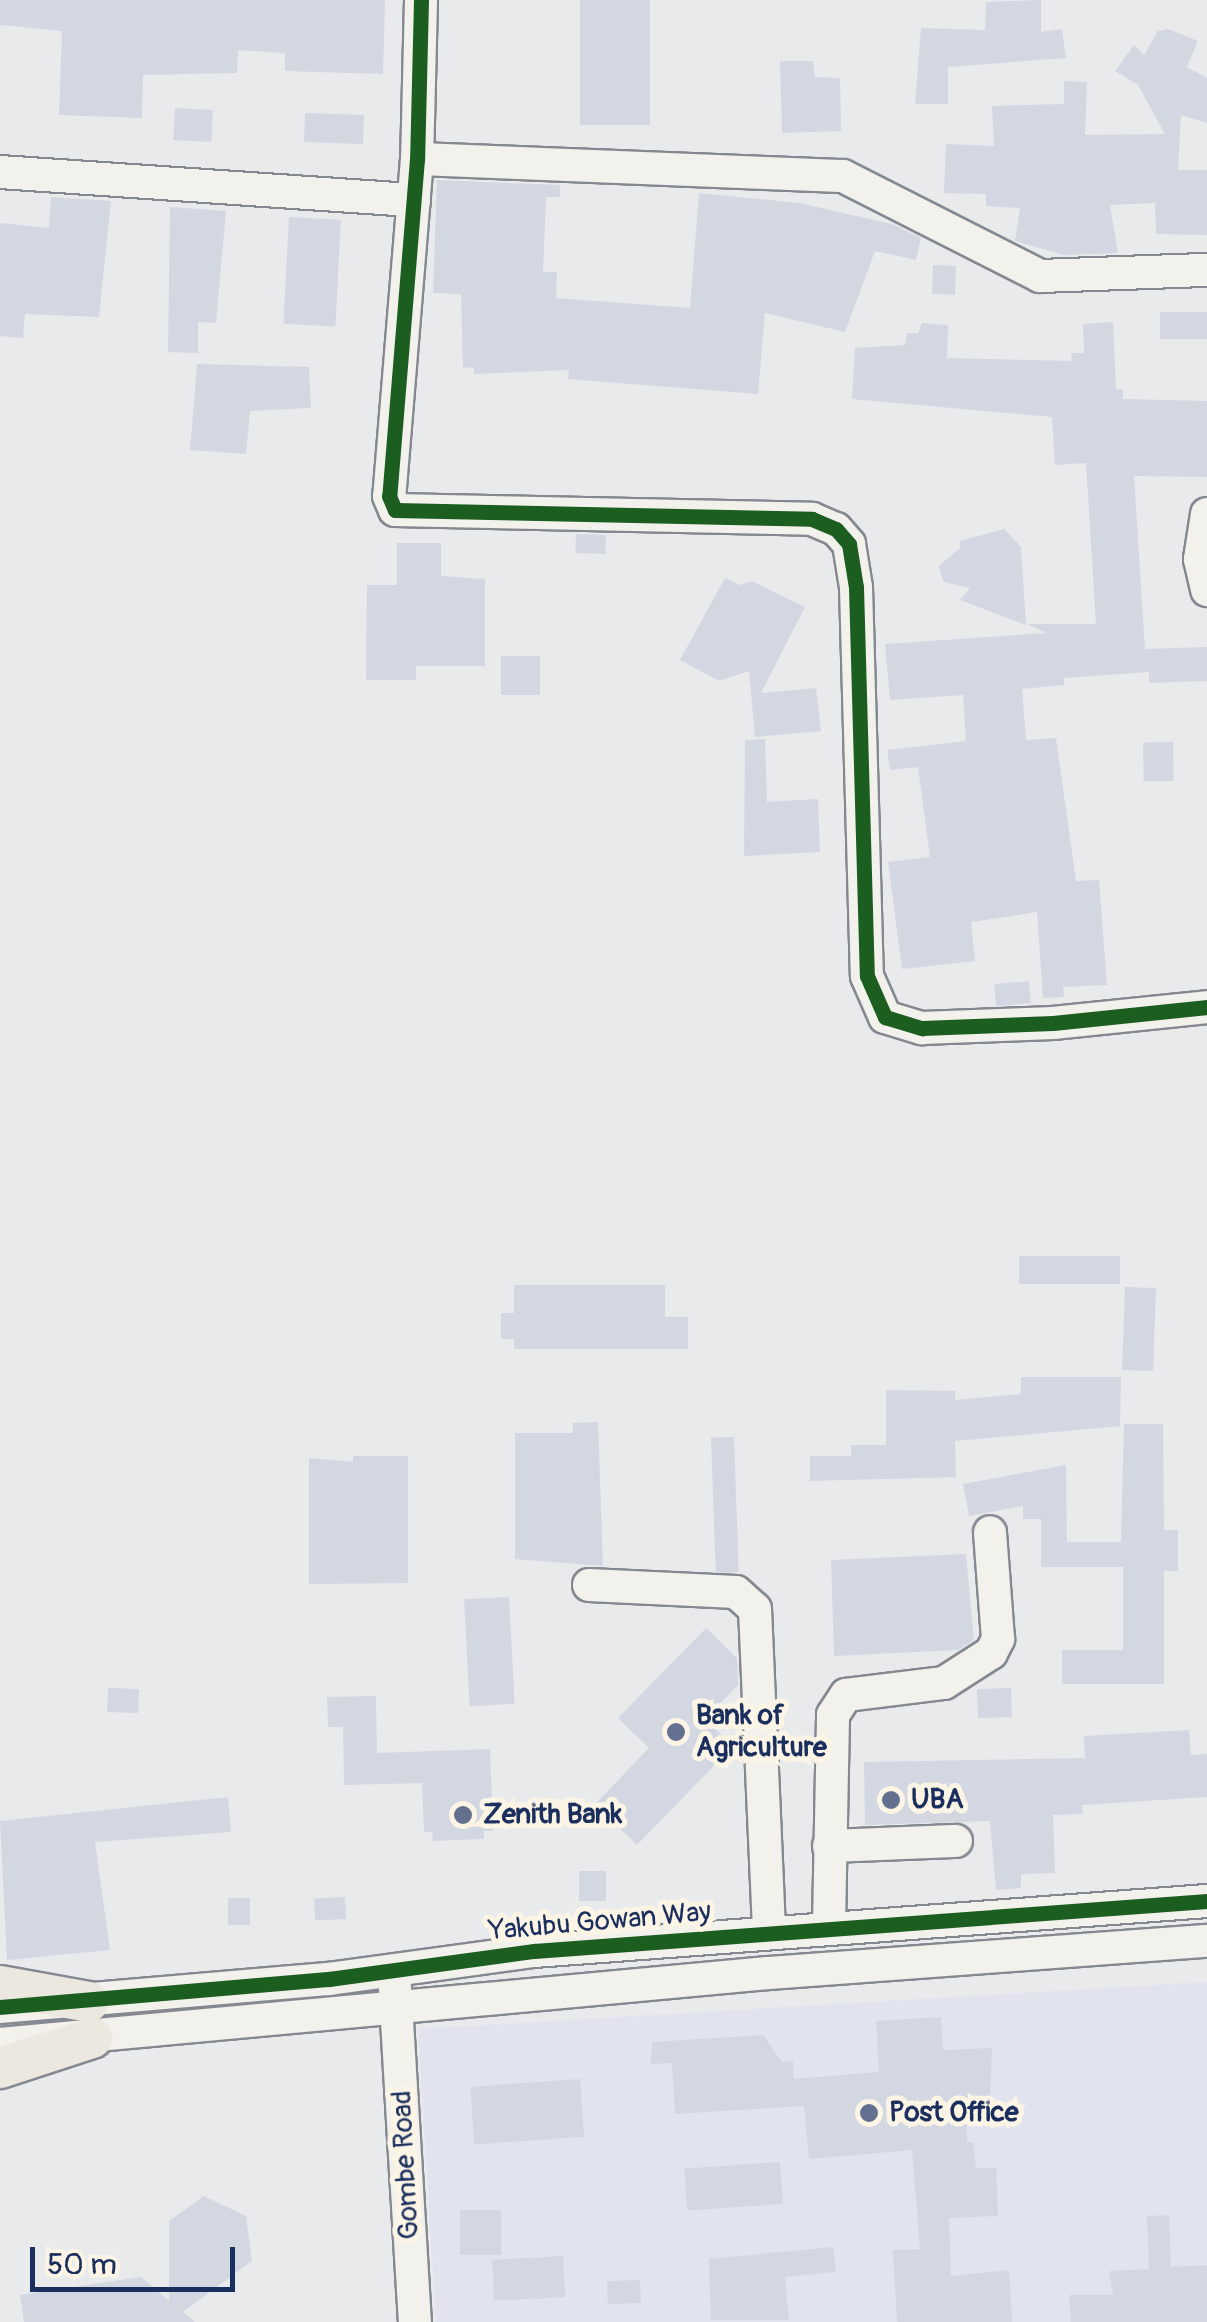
<!DOCTYPE html>
<html>
<head>
<meta charset="utf-8">
<style>
  body { margin:0 }
  #map { position:relative; width:1207px; height:2322px; overflow:hidden; background:#e9eaeb; font-family:Pangolin,sans-serif }
  div>[style] { position:absolute }
  .built>* { inset:0; background:#e1e4ee }
  .building>* { inset:0; background:#d2d7e2; transform-origin:0 0 }
  .roads { filter:drop-shadow(2px 0 #848891) drop-shadow(-2px 0 #848891) drop-shadow(0 2px #848891) drop-shadow(0 -2px #848891) }
  .minor>* { height:32px; margin:-16px; padding:0 16px; transform-origin:16px; border-radius:16px; background:#f3f1ec }
  .major>* { height:40px; margin:-20px; padding:0 20px; transform-origin:20px; border-radius:20px; background:#ece7df }
  .cycleway>* { height:15px; margin:-7.5px; padding:0 7.5px; transform-origin:7.5px; border-radius:7.5px; background:#1b5e20 }
  .dots>* { width:28px; height:28px; translate:-50% -50%; box-sizing:border-box; border:5px solid #fcf5e5; border-radius:50% }
  span { translate:-50% -50%; white-space:nowrap; text-align:center; line-height:1.15; -webkit-text-stroke:10px #fcf5e5; paint-order:stroke }
  .poi-label { font-size:28px; color:#1b2f5e; font-weight:700 }
  .left { translate:0 -50%; text-align:left }
  .street-label { font-size:28px; color:#1b2f5e }
  .scale { position:absolute; left:30px; top:2247px; width:205px; height:45px; box-sizing:border-box; border:5px solid #1b2f5e; border-top:0; padding-left:12px; font-size:30px; line-height:35px; white-space:nowrap; color:#1b2f5e; -webkit-text-stroke:8px #fcf5e5; paint-order:stroke }
</style>
</head>
<body>
<div id="map">
  <div class="built">
    <i style="clip-path:polygon(1207px 1982px,1207px 2322px,436px 2322px,418px 2029px)"></i>
  </div>
  <div class="building">
    <i style="clip-path:polygon(0 0,385px 0,383px 74px,285px 71px,285px 53px,238px 50px,237px 73px,143px 75px,142px 118px,59px 115px,62px 31px,0 25px)"></i>
    <i style="left:580px;top:0;width:70px;height:125px"></i>
    <i style="clip-path:polygon(1041px 0,1041px 32px,1062px 29px,1066px 58px,948px 67px,948px 104px,915px 104px,921px 28px,985px 30px,986px 2px)"></i>
    <i style="clip-path:polygon(1168px 29px,1198px 41px,1187px 67px,1207px 78px,1207px 123px,1181px 115px,1178px 170px,1207px 170px,1207px 235px,1156px 234px,1155px 203px,1110px 205px,1118px 253px,1064px 255px,1015px 241px,1020px 208px,986px 206px,986px 194px,944px 193px,946px 144px,994px 146px,992px 106px,1064px 104px,1064px 81px,1087px 82px,1085px 135px,1165px 134px,1138px 85px,1115px 71px,1134px 45px,1144px 55px,1158px 31px)"></i>
    <i style="clip-path:polygon(780px 61px,813px 61px,815px 77px,840px 78px,841px 131px,782px 133px)"></i>
    <i style="left:175px;top:108px;width:38px;height:32px;rotate:3deg"></i>
    <i style="left:305px;top:113px;width:59px;height:29px;rotate:2deg"></i>
    <i style="clip-path:polygon(437px 180px,560px 185px,560px 197px,546px 197px,543px 272px,557px 272px,556px 298px,690px 308px,699px 193px,799px 203px,892px 224px,921px 238px,916px 260px,875px 251px,845px 332px,765px 313px,758px 394px,568px 379px,569px 370px,474px 374px,474px 368px,463px 367px,461px 294px,433px 293px)"></i>
    <i style="clip-path:polygon(51px 197px,111px 201px,99px 317px,25px 314px,23px 338px,0 336px,0 223px,49px 228px)"></i>
    <i style="clip-path:polygon(170px 207px,226px 211px,216px 323px,198px 322px,198px 353px,168px 352px)"></i>
    <i style="left:289px;top:217px;width:52px;height:107px;rotate:3deg"></i>
    <i style="left:933px;top:265px;width:23px;height:29px;rotate:2deg"></i>
    <i style="left:1160px;top:312px;width:47px;height:27px"></i>
    <i style="clip-path:polygon(1113px 322px,1116px 389px,1123px 389px,1123px 399px,1207px 401px,1207px 477px,1134px 476px,1145px 649px,1207px 647px,1207px 681px,1149px 683px,1149px 672px,1064px 678px,1064px 685px,1022px 689px,1026px 740px,1056px 738px,1076px 881px,1099px 880px,1107px 985px,1063px 987px,1064px 997px,1043px 998px,1037px 912px,971px 922px,975px 961px,902px 969px,888px 862px,930px 857px,918px 767px,890px 770px,887px 750px,966px 741px,963px 695px,890px 700px,885px 644px,1047px 633px,1027px 624px,1096px 624px,1086px 463px,1055px 465px,1052px 417px,852px 399px,855px 348px,905px 345px,907px 333px,918px 333px,922px 323px,948px 325px,947px 358px,1072px 361px,1071px 353px,1084px 353px,1083px 324px)"></i>
    <i style="clip-path:polygon(197px 364px,309px 367px,311px 408px,250px 411px,246px 454px,190px 450px)"></i>
    <i style="clip-path:polygon(1004px 529px,1021px 547px,1026px 625px,960px 600px,970px 588px,944px 582px,941px 574px,939px 566px,960px 548px,960px 541px)"></i>
    <i style="left:576px;top:534px;width:30px;height:19px;rotate:2deg"></i>
    <i style="clip-path:polygon(397px 543px,441px 543px,441px 576px,485px 579px,485px 666px,416px 666px,416px 680px,366px 680px,367px 585px,397px 585px)"></i>
    <i style="clip-path:polygon(725px 578px,740px 585px,752px 581px,805px 607px,761px 693px,816px 688px,821px 731px,755px 737px,749px 671px,719px 681px,680px 660px)"></i>
    <i style="left:501px;top:656px;width:39px;height:39px"></i>
    <i style="clip-path:polygon(765px 739px,767px 802px,818px 799px,820px 852px,744px 856px,745px 740px)"></i>
    <i style="left:1173px;top:742px;width:39px;height:30px;rotate:89deg"></i>
    <i style="left:1029px;top:981px;width:22px;height:35px;rotate:85deg"></i>
    <i style="left:1019px;top:1256px;width:101px;height:28px"></i>
    <i style="clip-path:polygon(514px 1285px,665px 1285px,665px 1317px,688px 1317px,688px 1349px,514px 1349px,514px 1339px,501px 1339px,501px 1313px,514px 1313px)"></i>
    <i style="left:1125px;top:1287px;width:31px;height:83px;rotate:2deg"></i>
    <i style="clip-path:polygon(1021px 1377px,1121px 1377px,1120px 1426px,955px 1441px,956px 1477px,810px 1481px,810px 1456px,851px 1456px,851px 1445px,886px 1445px,886px 1390px,955px 1391px,955px 1400px,1021px 1394px)"></i>
    <i style="clip-path:polygon(598px 1422px,603px 1566px,515px 1559px,515px 1433px,573px 1433px,573px 1423px)"></i>
    <i style="clip-path:polygon(1124px 1424px,1163px 1424px,1164px 1530px,1178px 1530px,1178px 1571px,1164px 1571px,1164px 1684px,1062px 1684px,1062px 1650px,1123px 1650px,1123px 1567px,1041px 1567px,1041px 1519px,1023px 1519px,1023px 1506px,969px 1516px,963px 1484px,1066px 1465px,1067px 1542px,1121px 1542px)"></i>
    <i style="left:734px;top:1437px;width:135px;height:23px;rotate:88deg"></i>
    <i style="clip-path:polygon(353px 1456px,408px 1456px,408px 1583px,309px 1584px,309px 1458px,353px 1462px)"></i>
    <i style="clip-path:polygon(966px 1554px,974px 1640px,958px 1650px,834px 1656px,831px 1560px)"></i>
    <i style="left:509px;top:1597px;width:107px;height:45px;rotate:87deg"></i>
    <i style="clip-path:polygon(706px 1628px,737px 1658px,738px 1685px,705px 1719px,733px 1746px,637px 1845px,595px 1804px,649px 1748px,618px 1718px)"></i>
    <i style="left:108px;top:1688px;width:31px;height:24px;rotate:2deg"></i>
    <i style="left:1011px;top:1688px;width:29px;height:34px;rotate:88deg"></i>
    <i style="clip-path:polygon(376px 1696px,377px 1753px,490px 1749px,493px 1831px,484px 1831px,484px 1839px,433px 1841px,432px 1832px,424px 1832px,422px 1783px,344px 1785px,343px 1727px,328px 1727px,327px 1697px)"></i>
    <i style="clip-path:polygon(1189px 1730px,1191px 1755px,1207px 1754px,1207px 1797px,1082px 1805px,1083px 1814px,1053px 1815px,1055px 1873px,1021px 1874px,1021px 1888px,996px 1890px,990px 1821px,865px 1825px,864px 1762px,1085px 1758px,1084px 1736px)"></i>
    <i style="clip-path:polygon(228px 1797px,231px 1832px,95px 1842px,110px 1950px,7px 1960px,0 1821px)"></i>
    <i style="left:606px;top:1871px;width:30px;height:27px;rotate:90deg"></i>
    <i style="left:345px;top:1897px;width:22px;height:31px;rotate:87deg"></i>
    <i style="left:228px;top:1898px;width:22px;height:27px"></i>
    <i style="clip-path:polygon(941px 2017px,943px 2050px,992px 2048px,990px 2098px,966px 2101px,967px 2142px,973px 2142px,976px 2168px,996px 2168px,998px 2216px,949px 2218px,951px 2276px,1009px 2270px,1012px 2322px,897px 2322px,893px 2250px,920px 2249px,912px 2150px,809px 2159px,804px 2106px,675px 2114px,672px 2063px,651px 2064px,652px 2042px,763px 2035px,782px 2062px,793px 2061px,794px 2079px,879px 2072px,876px 2021px)"></i>
    <i style="left:580px;top:2079px;width:58px;height:110px;rotate:86deg"></i>
    <i style="left:780px;top:2162px;width:42px;height:96px;rotate:86deg"></i>
    <i style="clip-path:polygon(204px 2196px,246px 2216px,252px 2261px,183px 2312px,195px 2322px,24px 2322px,20px 2295px,141px 2277px,169px 2301px,169px 2221px)"></i>
    <i style="left:460px;top:2210px;width:41px;height:45px"></i>
    <i style="clip-path:polygon(1169px 2215px,1171px 2267px,1207px 2265px,1207px 2322px,1071px 2322px,1069px 2295px,1113px 2295px,1109px 2271px,1149px 2269px,1147px 2216px)"></i>
    <i style="clip-path:polygon(833px 2247px,836px 2272px,785px 2277px,789px 2320px,711px 2320px,709px 2259px)"></i>
    <i style="left:563px;top:2256px;width:41px;height:71px;rotate:87deg"></i>
    <i style="left:640px;top:2280px;width:23px;height:33px;rotate:88deg"></i>
  </div>
  <div class="roads">
    <div class="minor">
      <i style="left:421px;top:0;width:159px;rotate:91.4deg"></i>
      <i style="left:417px;top:159px;width:338px;rotate:94.7deg"></i>
      <i style="left:389px;top:496px;width:15px;rotate:67deg"></i>
      <i style="left:395px;top:510px;width:417px;rotate:1.2deg"></i>
      <i style="left:812px;top:519px;width:26px;rotate:23deg"></i>
      <i style="left:836px;top:529px;width:20px;rotate:49deg"></i>
      <i style="left:849px;top:544px;width:44px;rotate:80.8deg"></i>
      <i style="left:856px;top:587px;width:389px;rotate:88.4deg"></i>
      <i style="left:867px;top:976px;width:45px;rotate:66.3deg"></i>
      <i style="left:885px;top:1017px;width:39px;rotate:17deg"></i>
      <i style="left:922px;top:1028px;width:131px;rotate:-2.2deg"></i>
      <i style="left:1053px;top:1023px;width:155px;rotate:-5.9deg"></i>
      <i style="left:417px;top:159px;width:426px;rotate:2.3deg"></i>
      <i style="left:843px;top:176px;width:221px;rotate:26.9deg"></i>
      <i style="left:1040px;top:276px;width:167px;rotate:-2.1deg"></i>
      <i style="left:0;top:172px;width:415px;rotate:3.9deg"></i>
      <i style="left:1207px;top:514px;width:46px;rotate:98.8deg"></i>
      <i style="left:1200px;top:559px;width:32px;rotate:77deg"></i>
      <i style="left:589px;top:1585px;width:147px;rotate:2.7deg"></i>
      <i style="left:736px;top:1592px;width:25px;rotate:42deg"></i>
      <i style="left:755px;top:1609px;width:322px;rotate:87.5deg"></i>
      <i style="left:829px;top:1846px;width:127px;rotate:-2.3deg"></i>
      <i style="left:829px;top:1926px;width:211px;rotate:-88.9deg"></i>
      <i style="left:833px;top:1715px;width:24px;rotate:-57deg"></i>
      <i style="left:846px;top:1695px;width:99px;rotate:-7deg"></i>
      <i style="left:944px;top:1683px;width:56px;rotate:-32.6deg"></i>
      <i style="left:991px;top:1653px;width:16px;rotate:-63deg"></i>
      <i style="left:998px;top:1639px;width:107px;rotate:-94.3deg"></i>
      <i style="left:395px;top:1987px;width:336px;rotate:86.6deg"></i>
      <i style="left:0;top:2007px;width:330px;rotate:-4.9deg"></i>
      <i style="left:329px;top:1979px;width:207px;rotate:-7.8deg"></i>
      <i style="left:534px;top:1951px;width:675px;rotate:-4.25deg"></i>
      <i style="left:0;top:2044px;width:771px;rotate:-5.28deg"></i>
      <i style="left:768px;top:1973px;width:440px;rotate:-4.2deg"></i>
    </div>
    <div class="major">
      <i style="left:0;top:1986px;width:90px;rotate:10.2deg"></i>
      <i style="left:0;top:2068px;width:97px;rotate:-18.1deg"></i>
    </div>
  </div>
  <div class="cycleway">
    <i style="left:421px;top:0;width:159px;rotate:91.4deg"></i>
    <i style="left:417px;top:159px;width:338px;rotate:94.7deg"></i>
    <i style="left:389px;top:496px;width:15px;rotate:67deg"></i>
    <i style="left:395px;top:510px;width:417px;rotate:1.2deg"></i>
    <i style="left:812px;top:519px;width:26px;rotate:23deg"></i>
    <i style="left:836px;top:529px;width:20px;rotate:49deg"></i>
    <i style="left:849px;top:544px;width:44px;rotate:80.8deg"></i>
    <i style="left:856px;top:587px;width:389px;rotate:88.4deg"></i>
    <i style="left:867px;top:976px;width:45px;rotate:66.3deg"></i>
    <i style="left:885px;top:1017px;width:39px;rotate:17deg"></i>
    <i style="left:922px;top:1028px;width:131px;rotate:-2.2deg"></i>
    <i style="left:1053px;top:1023px;width:155px;rotate:-5.9deg"></i>
    <i style="left:0;top:2007px;width:330px;rotate:-4.9deg"></i>
    <i style="left:329px;top:1979px;width:207px;rotate:-7.8deg"></i>
    <i style="left:534px;top:1951px;width:675px;rotate:-4.25deg"></i>
  </div>
  <div class="dots">
    <i style="left:676px;top:1732px;background:#63708f"></i>
    <i style="left:891px;top:1800px;background:#63708f"></i>
    <i style="left:463px;top:1815px;background:#63708f"></i>
    <i style="left:869px;top:2113px;background:#63708f"></i>
  </div>
  <div class="poi-label">
    <span class="left" style="left:696px;top:1732px">Bank of<br>Agriculture</span>
    <span class="left" style="left:911px;top:1800px">UBA</span>
    <span class="left" style="left:483px;top:1815px">Zenith Bank</span>
    <span class="left" style="left:889px;top:2113px">Post Office</span>
  </div>
  <div class="street-label">
    <span style="left:600px;top:1922px;rotate:-5deg">Yakubu Gowan Way</span>
    <span style="left:406px;top:2165px;rotate:-93deg">Gombe Road</span>
  </div>
  <div class="scale">50 m</div>
</div>
</body>
</html>
